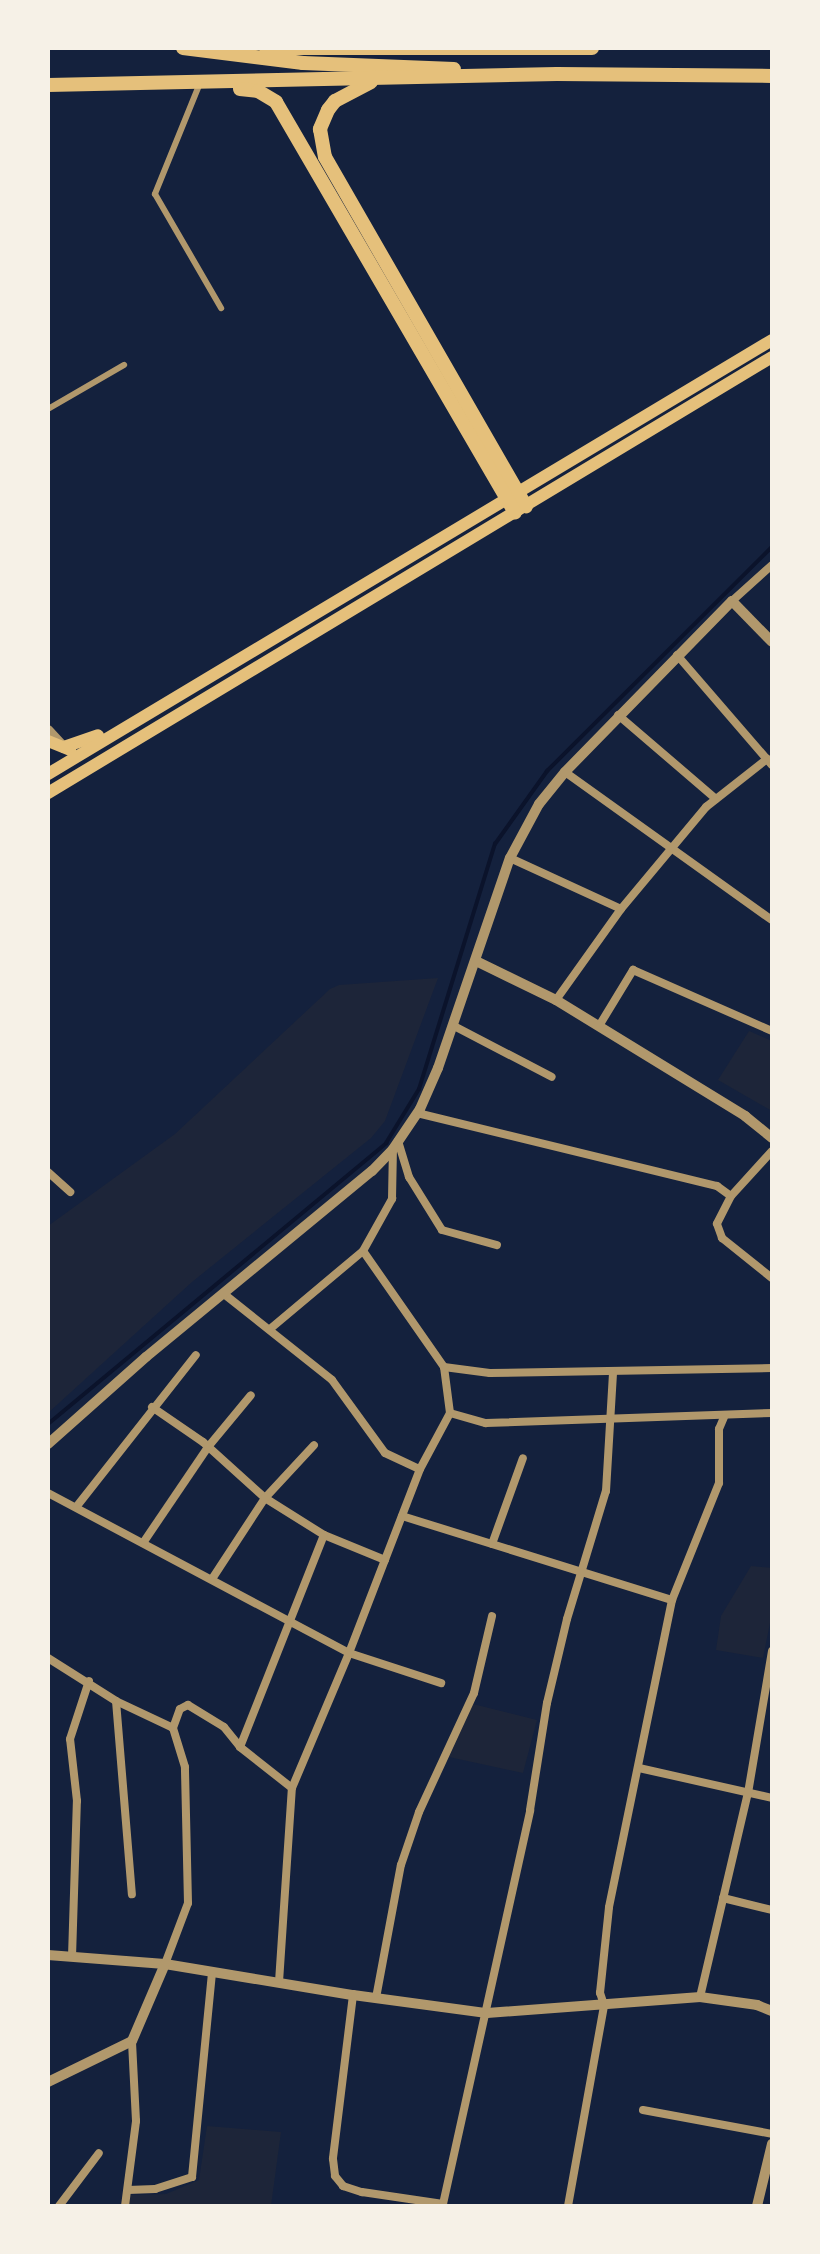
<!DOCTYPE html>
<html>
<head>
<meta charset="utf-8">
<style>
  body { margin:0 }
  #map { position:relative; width:820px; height:2254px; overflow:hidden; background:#14213d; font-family:"PT Sans Narrow",sans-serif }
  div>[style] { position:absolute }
  .green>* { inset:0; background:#1d2539 }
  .stream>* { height:4px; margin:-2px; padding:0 2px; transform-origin:2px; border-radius:2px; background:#0b132b }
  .pedestrian>* { height:6px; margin:-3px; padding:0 3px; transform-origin:3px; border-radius:3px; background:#b1986c }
  .minor>* { height:8px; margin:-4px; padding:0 4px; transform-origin:4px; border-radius:4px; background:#b1986c }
  .tertiary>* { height:10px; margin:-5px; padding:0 5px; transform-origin:5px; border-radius:5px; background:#b1986c }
  .primary>* { height:12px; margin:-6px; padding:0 6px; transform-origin:6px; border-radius:6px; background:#e5c07b }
  .trunk>* { height:14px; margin:-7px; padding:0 7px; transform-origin:7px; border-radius:7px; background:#e5c07b }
  span { translate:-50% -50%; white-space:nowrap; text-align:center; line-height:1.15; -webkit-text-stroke:6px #f6f1e7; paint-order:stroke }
  .frame { position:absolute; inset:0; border:50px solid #f6f1e7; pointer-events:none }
</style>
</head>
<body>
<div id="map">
  <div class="green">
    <i style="clip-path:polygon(438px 978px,385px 1121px,371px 1138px,192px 1282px,48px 1413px,48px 1226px,175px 1134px,330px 989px,339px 985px)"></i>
    <i style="clip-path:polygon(749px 1031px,772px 1041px,772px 1111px,718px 1080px)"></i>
    <i style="clip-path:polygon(751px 1566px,772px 1568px,772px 1613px,763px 1658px,716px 1650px,721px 1616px)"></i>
    <i style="clip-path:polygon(473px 1704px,537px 1720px,523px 1773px,449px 1757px)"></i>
    <i style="clip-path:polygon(207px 2126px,281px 2132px,271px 2206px,126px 2206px,128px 2195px,166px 2194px,199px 2180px)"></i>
  </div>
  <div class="stream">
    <i style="left:48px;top:1424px;width:440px;rotate:-39.7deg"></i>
    <i style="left:386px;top:1143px;width:63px;rotate:-58.6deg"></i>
    <i style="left:419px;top:1089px;width:257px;rotate:-72.8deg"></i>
    <i style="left:495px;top:844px;width:90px;rotate:-54.5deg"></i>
    <i style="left:547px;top:771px;width:317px;rotate:-44.9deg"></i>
  </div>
  <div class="pedestrian">
    <i style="left:200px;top:83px;width:120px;rotate:112.1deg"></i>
    <i style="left:155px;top:194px;width:132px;rotate:59.9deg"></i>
    <i style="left:48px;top:409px;width:88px;rotate:-30.1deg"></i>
  </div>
  <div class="minor">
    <i style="left:732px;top:601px;width:54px;rotate:-42deg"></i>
    <i style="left:677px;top:655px;width:145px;rotate:49.2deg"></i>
    <i style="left:618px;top:715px;width:129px;rotate:40.6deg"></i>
    <i style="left:565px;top:772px;width:254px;rotate:35.6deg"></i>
    <i style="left:510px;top:858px;width:122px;rotate:24.7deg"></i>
    <i style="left:556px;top:1000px;width:112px;rotate:-54.5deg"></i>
    <i style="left:621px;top:909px;width:133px;rotate:-50.2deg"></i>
    <i style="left:706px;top:807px;width:78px;rotate:-38.2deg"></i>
    <i style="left:454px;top:1026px;width:110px;rotate:27.5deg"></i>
    <i style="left:599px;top:1026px;width:66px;rotate:-58.7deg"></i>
    <i style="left:633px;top:970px;width:152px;rotate:23.7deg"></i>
    <i style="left:417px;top:1113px;width:309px;rotate:13.7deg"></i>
    <i style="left:717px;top:1186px;width:17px;rotate:36deg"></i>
    <i style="left:398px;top:1141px;width:38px;rotate:73deg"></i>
    <i style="left:409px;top:1177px;width:62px;rotate:58.1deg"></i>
    <i style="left:442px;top:1230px;width:57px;rotate:15.3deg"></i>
    <i style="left:772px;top:1151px;width:61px;rotate:132.3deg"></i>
    <i style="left:731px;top:1196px;width:31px;rotate:117deg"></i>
    <i style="left:717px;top:1224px;width:15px;rotate:70deg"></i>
    <i style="left:722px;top:1238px;width:64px;rotate:38.7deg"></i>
    <i style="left:48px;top:1172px;width:30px;rotate:42deg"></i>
    <i style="left:224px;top:1294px;width:138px;rotate:38.5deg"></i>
    <i style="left:332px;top:1380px;width:90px;rotate:54deg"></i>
    <i style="left:385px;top:1453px;width:38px;rotate:25deg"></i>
    <i style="left:270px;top:1329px;width:121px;rotate:-40deg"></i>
    <i style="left:444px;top:1367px;width:46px;rotate:7.4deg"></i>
    <i style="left:490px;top:1373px;width:282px;rotate:-1deg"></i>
    <i style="left:152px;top:1407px;width:62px;rotate:34.5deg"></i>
    <i style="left:203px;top:1442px;width:84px;rotate:42.1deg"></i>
    <i style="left:265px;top:1498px;width:70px;rotate:32.1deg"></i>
    <i style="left:324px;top:1535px;width:66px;rotate:22.3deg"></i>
    <i style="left:450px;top:1413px;width:37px;rotate:16deg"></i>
    <i style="left:486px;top:1423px;width:286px;rotate:-2deg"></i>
    <i style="left:48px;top:1493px;width:341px;rotate:28deg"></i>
    <i style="left:349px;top:1653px;width:97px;rotate:18.1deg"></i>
    <i style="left:77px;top:1506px;width:192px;rotate:-51.8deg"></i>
    <i style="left:402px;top:1516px;width:283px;rotate:17.3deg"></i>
    <i style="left:143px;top:1543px;width:116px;rotate:-55.9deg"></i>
    <i style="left:208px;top:1447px;width:67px;rotate:-50.4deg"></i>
    <i style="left:492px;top:1544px;width:91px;rotate:-70.2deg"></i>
    <i style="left:212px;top:1579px;width:97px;rotate:-56.8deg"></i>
    <i style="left:265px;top:1498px;width:72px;rotate:-47.2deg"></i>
    <i style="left:48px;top:1658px;width:80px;rotate:32.3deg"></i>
    <i style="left:116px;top:1701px;width:63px;rotate:25.3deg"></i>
    <i style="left:116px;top:1701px;width:194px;rotate:85.3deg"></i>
    <i style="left:240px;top:1747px;width:228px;rotate:-68.4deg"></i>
    <i style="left:639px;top:1768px;width:136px;rotate:12.7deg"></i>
    <i style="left:723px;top:1898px;width:50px;rotate:13.8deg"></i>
    <i style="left:72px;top:1957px;width:156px;rotate:-88.2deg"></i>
    <i style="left:77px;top:1801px;width:62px;rotate:-96.4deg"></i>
    <i style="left:70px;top:1739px;width:61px;rotate:-71.9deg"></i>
    <i style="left:165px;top:1964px;width:65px;rotate:-69.3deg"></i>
    <i style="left:188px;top:1903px;width:136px;rotate:-91.3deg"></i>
    <i style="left:185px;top:1767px;width:41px;rotate:-107.1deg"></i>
    <i style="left:173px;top:1728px;width:20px;rotate:-70deg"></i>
    <i style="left:180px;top:1709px;width:9px;rotate:-27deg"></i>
    <i style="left:188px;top:1705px;width:42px;rotate:31.4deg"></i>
    <i style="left:224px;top:1727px;width:26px;rotate:51deg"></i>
    <i style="left:240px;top:1747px;width:66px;rotate:38.3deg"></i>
    <i style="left:279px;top:1982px;width:194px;rotate:-86.2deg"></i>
    <i style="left:292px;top:1788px;width:147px;rotate:-67.1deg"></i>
    <i style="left:349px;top:1653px;width:197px;rotate:-68.9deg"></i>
    <i style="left:420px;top:1469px;width:64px;rotate:-61.8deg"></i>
    <i style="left:450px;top:1413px;width:46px;rotate:-97.4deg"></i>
    <i style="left:444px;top:1367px;width:141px;rotate:-124.9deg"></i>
    <i style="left:363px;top:1251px;width:60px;rotate:-60.9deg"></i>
    <i style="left:392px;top:1199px;width:50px;rotate:-88.9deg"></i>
    <i style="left:353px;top:1995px;width:165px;rotate:97deg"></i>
    <i style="left:333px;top:2159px;width:17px;rotate:83deg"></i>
    <i style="left:335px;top:2176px;width:13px;rotate:51deg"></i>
    <i style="left:343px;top:2186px;width:20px;rotate:18deg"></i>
    <i style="left:362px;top:2192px;width:82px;rotate:8.4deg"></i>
    <i style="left:443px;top:2204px;width:403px;rotate:-77.5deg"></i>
    <i style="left:530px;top:1810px;width:108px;rotate:-81deg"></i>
    <i style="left:547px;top:1703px;width:86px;rotate:-76.6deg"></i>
    <i style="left:567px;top:1619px;width:134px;rotate:-73.1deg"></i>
    <i style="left:606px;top:1491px;width:118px;rotate:-86.6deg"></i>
    <i style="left:700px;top:1997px;width:210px;rotate:-76.8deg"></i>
    <i style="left:748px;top:1793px;width:144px;rotate:-80.4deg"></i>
    <i style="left:376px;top:1998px;width:135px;rotate:-79.4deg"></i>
    <i style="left:401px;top:1865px;width:56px;rotate:-71.2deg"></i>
    <i style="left:419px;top:1812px;width:131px;rotate:-65.2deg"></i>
    <i style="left:474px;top:1693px;width:79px;rotate:-76.8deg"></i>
    <i style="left:643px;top:2110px;width:131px;rotate:10.5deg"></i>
    <i style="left:128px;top:2190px;width:27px;rotate:-2deg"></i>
    <i style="left:155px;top:2189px;width:39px;rotate:-18deg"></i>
    <i style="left:192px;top:2177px;width:206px;rotate:-84.4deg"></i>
    <i style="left:59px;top:2206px;width:66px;rotate:-53deg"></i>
    <i style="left:125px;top:2206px;width:86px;rotate:-82.6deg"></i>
    <i style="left:136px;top:2121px;width:80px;rotate:-92.9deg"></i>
    <i style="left:568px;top:2206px;width:204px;rotate:-79.8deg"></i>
    <i style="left:604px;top:2005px;width:13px;rotate:-108deg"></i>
    <i style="left:600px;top:1993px;width:86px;rotate:-84deg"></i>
    <i style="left:609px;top:1907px;width:313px;rotate:-78.4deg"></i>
    <i style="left:672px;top:1600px;width:126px;rotate:-68.1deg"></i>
    <i style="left:719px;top:1483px;width:54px;rotate:-90deg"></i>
    <i style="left:719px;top:1429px;width:13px;rotate:-67deg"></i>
  </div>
  <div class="tertiary">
    <i style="left:48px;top:730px;width:22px;rotate:47deg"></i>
    <i style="left:476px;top:961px;width:89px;rotate:26deg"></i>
    <i style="left:556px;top:1000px;width:222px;rotate:31.5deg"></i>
    <i style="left:745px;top:1116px;width:35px;rotate:39deg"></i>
    <i style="left:48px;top:1444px;width:131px;rotate:-41.6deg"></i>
    <i style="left:146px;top:1357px;width:293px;rotate:-39.5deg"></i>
    <i style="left:372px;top:1171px;width:30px;rotate:-46deg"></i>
    <i style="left:393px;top:1149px;width:48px;rotate:-56deg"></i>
    <i style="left:420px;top:1109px;width:45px;rotate:-66.3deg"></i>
    <i style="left:438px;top:1068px;width:222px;rotate:-71.1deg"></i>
    <i style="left:510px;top:858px;width:61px;rotate:-61.8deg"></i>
    <i style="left:539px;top:804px;width:41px;rotate:-50.9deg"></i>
    <i style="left:565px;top:772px;width:239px;rotate:-45.7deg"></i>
    <i style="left:732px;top:601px;width:57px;rotate:45.7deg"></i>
    <i style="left:48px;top:1955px;width:117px;rotate:4.4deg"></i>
    <i style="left:165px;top:1964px;width:191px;rotate:9.4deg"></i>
    <i style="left:353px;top:1995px;width:135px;rotate:7.7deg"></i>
    <i style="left:487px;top:2013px;width:214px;rotate:-4.3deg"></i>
    <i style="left:700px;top:1997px;width:58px;rotate:8deg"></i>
    <i style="left:757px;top:2005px;width:16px;rotate:22deg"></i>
    <i style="left:48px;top:2082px;width:93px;rotate:-26deg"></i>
    <i style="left:132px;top:2041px;width:84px;rotate:-66.8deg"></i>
    <i style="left:757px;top:2206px;width:64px;rotate:-76.4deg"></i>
  </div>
  <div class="primary">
    <i style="left:48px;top:741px;width:24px;rotate:22deg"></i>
    <i style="left:64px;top:747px;width:36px;rotate:-19deg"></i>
    <i style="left:48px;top:774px;width:844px;rotate:-30.94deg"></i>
    <i style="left:48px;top:793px;width:845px;rotate:-31.06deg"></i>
  </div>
  <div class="trunk">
    <i style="left:183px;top:48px;width:121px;rotate:7.1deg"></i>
    <i style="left:303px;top:63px;width:151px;rotate:2.3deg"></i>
    <i style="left:266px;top:48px;width:326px"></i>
    <i style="left:371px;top:82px;width:41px;rotate:152.2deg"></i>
    <i style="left:335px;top:101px;width:11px;rotate:128deg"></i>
    <i style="left:328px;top:110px;width:21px;rotate:113deg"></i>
    <i style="left:320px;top:129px;width:28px;rotate:80deg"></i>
    <i style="left:325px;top:157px;width:403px;rotate:60.1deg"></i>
    <i style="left:48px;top:85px;width:509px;rotate:-1.24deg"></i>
    <i style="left:557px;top:74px;width:215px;rotate:0.5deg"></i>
    <i style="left:240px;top:89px;width:18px;rotate:6deg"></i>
    <i style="left:258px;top:91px;width:21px;rotate:31deg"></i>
    <i style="left:276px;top:102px;width:475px;rotate:59.8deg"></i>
  </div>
  <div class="frame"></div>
</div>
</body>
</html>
